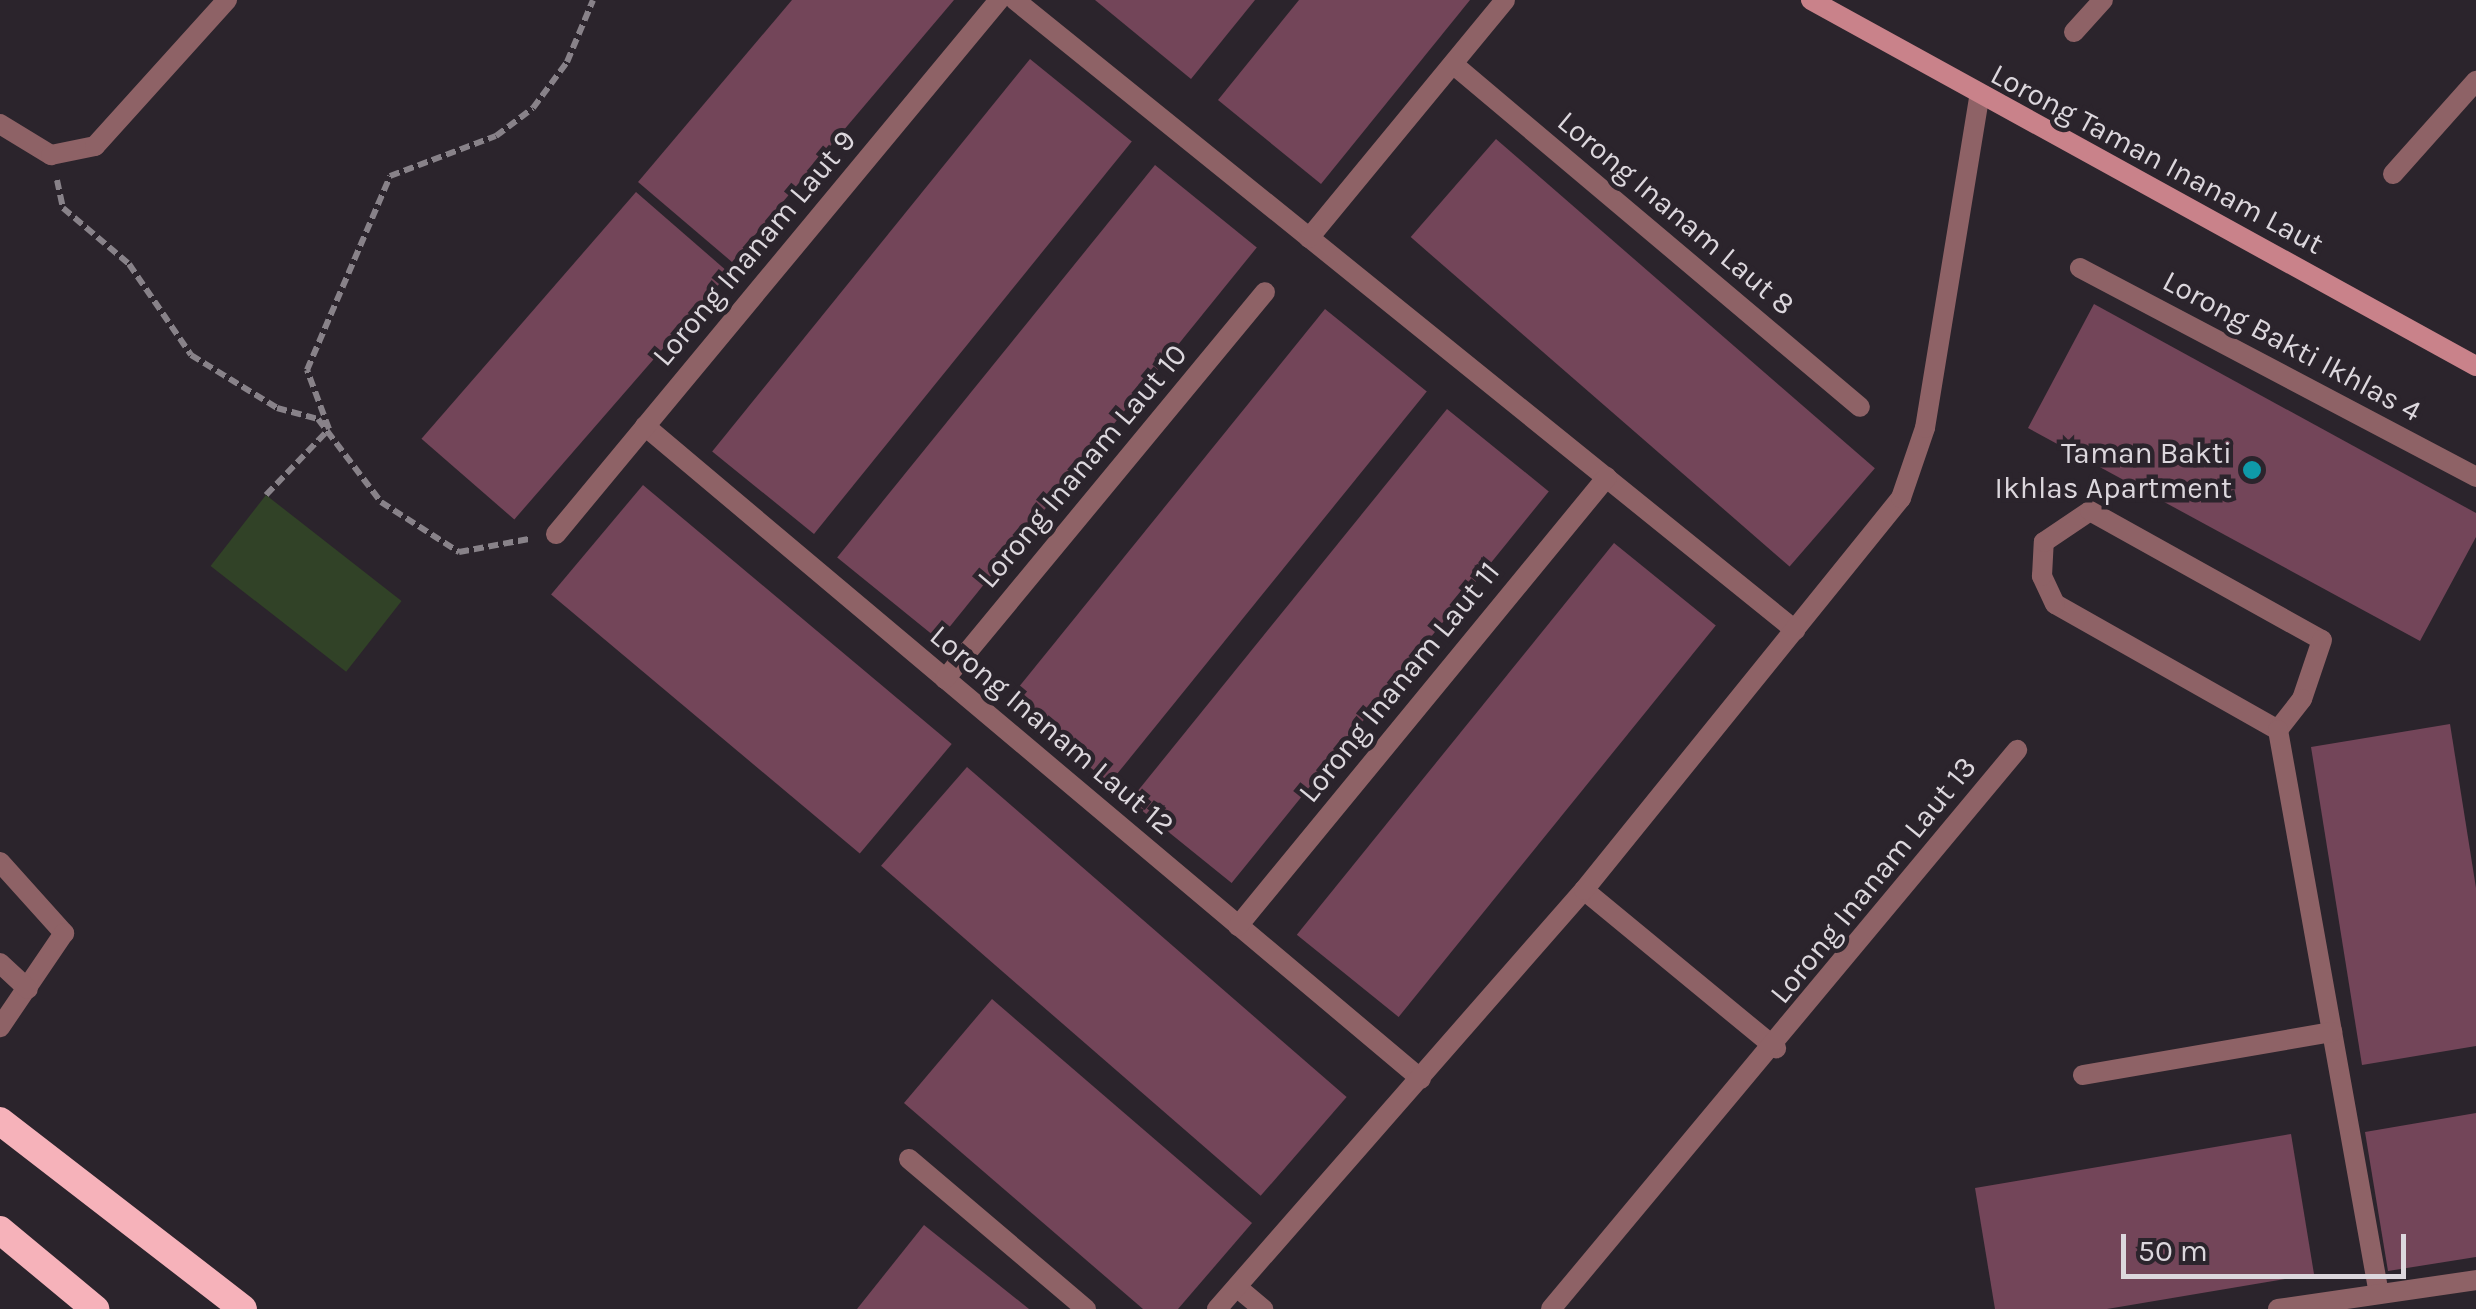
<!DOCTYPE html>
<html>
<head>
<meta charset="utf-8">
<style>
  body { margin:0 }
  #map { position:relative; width:2476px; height:1309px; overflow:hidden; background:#2b242c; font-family:Karla,sans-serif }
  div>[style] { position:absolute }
  .green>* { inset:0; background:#314227; transform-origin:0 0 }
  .building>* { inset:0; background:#734559; transform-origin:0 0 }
  .path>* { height:6px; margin-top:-3px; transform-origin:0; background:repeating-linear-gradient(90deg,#888289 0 10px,transparent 0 15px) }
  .service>* { height:20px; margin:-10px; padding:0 10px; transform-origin:10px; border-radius:10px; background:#8e6266 }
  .minor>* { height:20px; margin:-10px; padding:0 10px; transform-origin:10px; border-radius:10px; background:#8e6266 }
  .secondary>* { height:20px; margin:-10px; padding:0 10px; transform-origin:10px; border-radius:10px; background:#c9828a }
  .trunk>* { height:28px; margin:-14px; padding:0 14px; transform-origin:14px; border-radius:14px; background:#f6b2ba }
  .dots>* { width:28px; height:28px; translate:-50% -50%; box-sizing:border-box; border:5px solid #2b242c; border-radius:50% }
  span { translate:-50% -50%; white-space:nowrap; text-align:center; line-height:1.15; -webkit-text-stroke:9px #2b242c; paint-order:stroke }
  .street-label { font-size:30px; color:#dcd7dd }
  .poi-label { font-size:30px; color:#dcd7dd }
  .right { translate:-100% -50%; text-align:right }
  .scale { position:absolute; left:2121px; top:1234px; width:285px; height:45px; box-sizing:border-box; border:5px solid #dcd7dd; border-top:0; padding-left:12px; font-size:30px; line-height:35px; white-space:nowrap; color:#dcd7dd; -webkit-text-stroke:8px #2b242c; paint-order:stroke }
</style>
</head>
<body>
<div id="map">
  <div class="green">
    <i style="left:266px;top:495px;width:172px;height:90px;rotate:38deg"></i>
  </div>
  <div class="building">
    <i style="clip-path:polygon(792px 0,954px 0,732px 262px,638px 182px)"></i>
    <i style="clip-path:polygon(1095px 0,1255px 0,1191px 79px)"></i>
    <i style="clip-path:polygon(1299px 0,1470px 0,1321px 184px,1218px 100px)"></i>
    <i style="left:1030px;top:59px;width:131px;height:505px;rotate:39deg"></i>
    <i style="left:1496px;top:139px;width:502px;height:130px;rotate:41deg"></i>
    <i style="left:1155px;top:165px;width:131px;height:505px;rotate:39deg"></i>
    <i style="left:636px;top:192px;width:123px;height:327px;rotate:41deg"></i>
    <i style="clip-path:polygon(2094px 304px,2476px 513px,2476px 537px,2420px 641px,2028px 428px)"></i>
    <i style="left:1325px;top:309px;width:131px;height:504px;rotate:39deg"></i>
    <i style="left:1447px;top:409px;width:131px;height:504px;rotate:39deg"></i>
    <i style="left:643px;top:485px;width:403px;height:143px;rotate:40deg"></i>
    <i style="left:1614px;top:543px;width:131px;height:504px;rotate:39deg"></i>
    <i style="clip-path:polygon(2450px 724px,2476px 888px,2476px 1046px,2362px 1065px,2311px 747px)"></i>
    <i style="left:967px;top:767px;width:503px;height:131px;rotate:41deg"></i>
    <i style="clip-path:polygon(992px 999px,1252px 1223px,1178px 1309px,1143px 1309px,904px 1103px)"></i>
    <i style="clip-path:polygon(2476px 1113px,2476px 1257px,2388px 1271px,2365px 1132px)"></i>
    <i style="clip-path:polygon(2291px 1134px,2314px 1274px,2107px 1309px,1995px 1309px,1975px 1188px)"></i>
    <i style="clip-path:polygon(924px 1225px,1029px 1309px,857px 1309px)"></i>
  </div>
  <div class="path">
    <i style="left:57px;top:180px;width:29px;rotate:78deg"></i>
    <i style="left:63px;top:208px;width:87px;rotate:40.3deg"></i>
    <i style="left:129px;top:264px;width:110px;rotate:55.7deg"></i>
    <i style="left:191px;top:355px;width:101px;rotate:31.6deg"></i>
    <i style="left:277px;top:408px;width:42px;rotate:15deg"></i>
    <i style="left:318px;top:419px;width:104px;rotate:52.8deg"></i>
    <i style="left:381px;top:502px;width:93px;rotate:32.7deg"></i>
    <i style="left:459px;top:552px;width:71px;rotate:-10.5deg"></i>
    <i style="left:266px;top:495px;width:91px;rotate:-46.3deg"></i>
    <i style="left:329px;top:429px;width:63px;rotate:-110.4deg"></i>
    <i style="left:307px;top:370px;width:211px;rotate:-66.8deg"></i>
    <i style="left:390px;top:176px;width:113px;rotate:-20.7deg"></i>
    <i style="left:496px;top:136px;width:46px;rotate:-37.1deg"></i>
    <i style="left:533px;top:108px;width:57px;rotate:-53.5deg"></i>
    <i style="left:567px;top:62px;width:67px;rotate:-67.2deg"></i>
  </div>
  <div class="service">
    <i style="left:2278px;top:730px;width:256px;rotate:-150.5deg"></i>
    <i style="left:2055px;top:604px;width:31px;rotate:-115deg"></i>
    <i style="left:2042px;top:576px;width:34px;rotate:-87deg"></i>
    <i style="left:2044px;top:542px;width:55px;rotate:-34deg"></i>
    <i style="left:2090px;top:511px;width:265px;rotate:29.1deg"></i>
    <i style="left:2322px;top:640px;width:62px;rotate:108.7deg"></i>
    <i style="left:2302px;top:699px;width:39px;rotate:128deg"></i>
    <i style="left:2278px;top:730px;width:573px;rotate:79.85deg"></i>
    <i style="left:0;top:862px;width:96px;rotate:48deg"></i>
    <i style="left:64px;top:933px;width:114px;rotate:124.2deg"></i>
    <i style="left:0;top:963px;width:38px;rotate:43deg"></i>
    <i style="left:2083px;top:1075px;width:253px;rotate:-9.8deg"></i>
    <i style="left:1238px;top:1288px;width:33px;rotate:40deg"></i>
    <i style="left:2278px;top:1309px;width:200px;rotate:-8.3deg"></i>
  </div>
  <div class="minor">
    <i style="left:1015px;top:0;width:1003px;rotate:38.93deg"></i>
    <i style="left:2074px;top:32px;width:43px;rotate:-47.8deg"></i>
    <i style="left:1453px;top:64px;width:532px;rotate:40.12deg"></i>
    <i style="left:0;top:124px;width:60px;rotate:31.3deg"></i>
    <i style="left:51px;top:155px;width:45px;rotate:-11.6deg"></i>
    <i style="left:95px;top:146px;width:197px;rotate:-47.9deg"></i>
    <i style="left:2393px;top:174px;width:125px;rotate:-48.3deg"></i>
    <i style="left:1309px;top:238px;width:308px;rotate:-50.5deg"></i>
    <i style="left:2080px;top:268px;width:448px;rotate:27.8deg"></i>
    <i style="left:645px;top:426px;width:1014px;rotate:40.08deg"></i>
    <i style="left:556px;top:534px;width:694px;rotate:-50.32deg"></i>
    <i style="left:945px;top:679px;width:502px;rotate:-50.41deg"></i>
    <i style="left:1584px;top:890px;width:249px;rotate:39.5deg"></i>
    <i style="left:1238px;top:926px;width:581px;rotate:-50.59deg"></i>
    <i style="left:909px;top:1159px;width:232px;rotate:40.3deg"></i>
    <i style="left:1217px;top:1309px;width:557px;rotate:-48.79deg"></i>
    <i style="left:1584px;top:890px;width:504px;rotate:-51.04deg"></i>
    <i style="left:1901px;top:498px;width:74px;rotate:-71.1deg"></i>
    <i style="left:1925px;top:428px;width:335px;rotate:-80.7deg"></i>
    <i style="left:1551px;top:1309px;width:728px;rotate:-50.18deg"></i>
  </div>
  <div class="secondary">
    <i style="left:1811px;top:0;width:759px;rotate:28.83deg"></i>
  </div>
  <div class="trunk">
    <i style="left:0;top:1121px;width:307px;rotate:37.7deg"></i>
    <i style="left:0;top:1230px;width:124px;rotate:39.7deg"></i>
  </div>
  <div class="dots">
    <i style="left:2252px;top:470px;background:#0f9aa8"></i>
  </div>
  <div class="street-label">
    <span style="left:2157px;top:159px;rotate:28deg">Lorong Taman Inanam Laut</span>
    <span style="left:1676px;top:213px;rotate:40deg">Lorong Inanam Laut 8</span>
    <span style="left:754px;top:248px;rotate:-50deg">Lorong Inanam Laut 9</span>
    <span style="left:2292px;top:346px;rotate:28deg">Lorong Bakti Ikhlas 4</span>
    <span style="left:1082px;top:466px;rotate:-50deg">Lorong Inanam Laut 10</span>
    <span style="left:1399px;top:682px;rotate:-51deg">Lorong Inanam Laut 11</span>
    <span style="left:1052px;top:730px;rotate:40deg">Lorong Inanam Laut 12</span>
    <span style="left:1873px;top:880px;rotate:-51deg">Lorong Inanam Laut 13</span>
  </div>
  <div class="poi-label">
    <span class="right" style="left:2232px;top:470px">Taman Bakti<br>Ikhlas Apartment</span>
  </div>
  <div class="scale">50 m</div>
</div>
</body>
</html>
